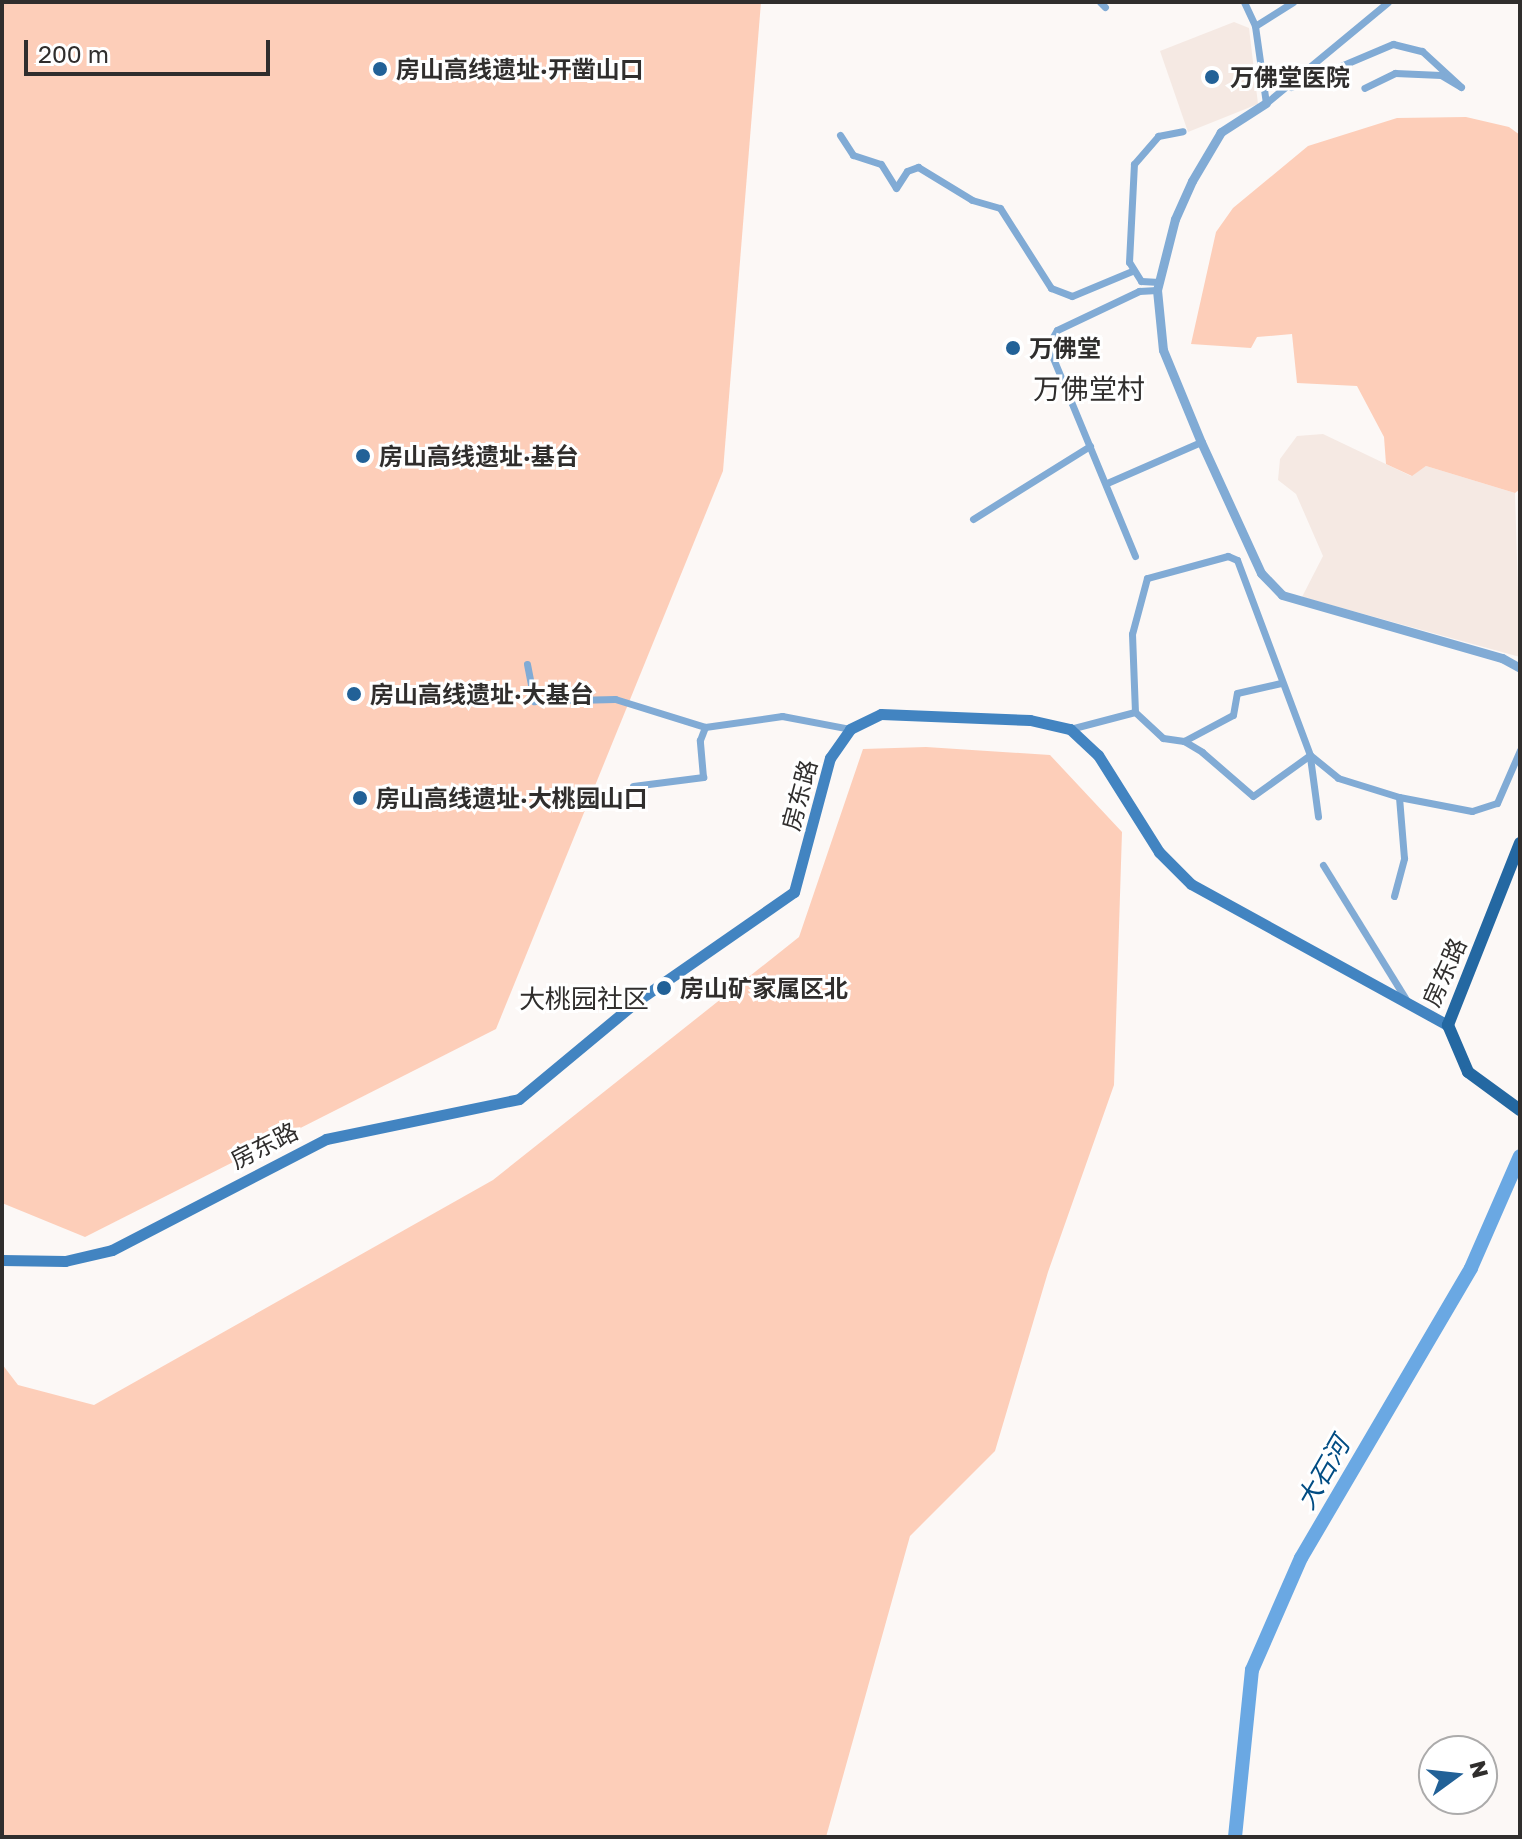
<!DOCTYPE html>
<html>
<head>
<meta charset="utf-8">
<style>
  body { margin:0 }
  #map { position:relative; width:1522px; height:1839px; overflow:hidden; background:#fcf8f6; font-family:"Golos Text","Noto Sans SC",sans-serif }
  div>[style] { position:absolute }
  .built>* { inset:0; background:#f5e9e3 }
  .green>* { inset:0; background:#fdceb9 }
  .river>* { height:14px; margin:-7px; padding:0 7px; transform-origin:7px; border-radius:7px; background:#6aa8e3 }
  .minor>* { height:7px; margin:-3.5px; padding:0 3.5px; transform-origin:3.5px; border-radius:3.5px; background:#81abd5 }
  .tertiary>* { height:9px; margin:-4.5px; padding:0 4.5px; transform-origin:4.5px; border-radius:4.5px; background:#81abd5 }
  .secondary>* { height:11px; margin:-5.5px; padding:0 5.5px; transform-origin:5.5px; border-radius:5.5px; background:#4284c1 }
  .primary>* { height:12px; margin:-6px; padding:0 6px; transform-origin:6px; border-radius:6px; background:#2468a2 }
  .dots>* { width:22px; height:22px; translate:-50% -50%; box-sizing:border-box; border:4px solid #fff; border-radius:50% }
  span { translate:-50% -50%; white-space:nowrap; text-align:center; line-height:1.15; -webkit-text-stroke:6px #fff; paint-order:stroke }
  .poi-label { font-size:24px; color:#302e2d; font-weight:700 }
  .left { translate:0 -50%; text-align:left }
  .street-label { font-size:24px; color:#302e2d }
  .neighbourhood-label { font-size:26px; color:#302e2d }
  .water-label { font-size:26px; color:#014c83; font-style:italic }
  .quarter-label { font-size:28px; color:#302e2d }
  .frame { position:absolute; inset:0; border:4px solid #302e2d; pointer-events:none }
  .north { position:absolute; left:1418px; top:1735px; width:80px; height:80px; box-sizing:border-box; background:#fff; border:2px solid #acabab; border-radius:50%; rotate:75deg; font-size:22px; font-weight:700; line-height:32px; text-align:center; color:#302e2d }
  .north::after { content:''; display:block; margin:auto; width:28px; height:36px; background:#226197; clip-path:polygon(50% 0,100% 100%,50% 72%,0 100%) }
  .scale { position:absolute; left:24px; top:40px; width:246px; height:36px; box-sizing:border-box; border:4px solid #302e2d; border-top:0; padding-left:10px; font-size:24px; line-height:28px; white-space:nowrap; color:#302e2d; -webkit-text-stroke:6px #fff; paint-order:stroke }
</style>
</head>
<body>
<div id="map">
  <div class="built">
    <i style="clip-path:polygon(1234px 22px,1249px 28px,1258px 104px,1188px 132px,1160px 51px)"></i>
    <i style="clip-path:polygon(1323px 434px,1411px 476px,1426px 466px,1515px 493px,1520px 657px,1302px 597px,1323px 556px,1296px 494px,1278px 480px,1280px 459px,1297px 436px)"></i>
  </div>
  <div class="green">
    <i style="clip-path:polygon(2px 2px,761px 2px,723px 471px,496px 1029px,85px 1237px,2px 1203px)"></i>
    <i style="clip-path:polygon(1466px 117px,1509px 127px,1520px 135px,1520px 489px,1515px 493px,1426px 466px,1412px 476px,1386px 464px,1384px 437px,1357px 386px,1297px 383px,1292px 334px,1257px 337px,1251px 348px,1191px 344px,1216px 232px,1233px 208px,1308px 146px,1397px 118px)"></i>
    <i style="clip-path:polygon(926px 747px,1050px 755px,1122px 832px,1114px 1085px,1048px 1272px,995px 1451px,910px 1536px,826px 1837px,2px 1837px,2px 1364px,18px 1385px,94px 1405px,493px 1180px,799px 937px,863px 749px)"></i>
  </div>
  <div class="river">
    <i style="left:1235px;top:1837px;width:168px;rotate:-84.2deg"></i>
    <i style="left:1252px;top:1670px;width:122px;rotate:-66.4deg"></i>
    <i style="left:1301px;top:1558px;width:336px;rotate:-59.6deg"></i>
    <i style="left:1471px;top:1268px;width:122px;rotate:-66.4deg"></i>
  </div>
  <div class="minor">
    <i style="left:1100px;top:2px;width:7px;rotate:45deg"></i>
    <i style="left:1244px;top:2px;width:26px;rotate:65deg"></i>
    <i style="left:1255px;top:26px;width:78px;rotate:81.9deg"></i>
    <i style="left:1266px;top:103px;width:158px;rotate:-39.6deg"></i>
    <i style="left:1255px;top:26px;width:45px;rotate:-32.3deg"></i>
    <i style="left:1291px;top:87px;width:111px;rotate:-22.9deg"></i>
    <i style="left:1393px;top:44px;width:30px;rotate:14deg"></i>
    <i style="left:1422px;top:51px;width:53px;rotate:42.7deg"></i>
    <i style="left:1461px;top:87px;width:23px;rotate:-149deg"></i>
    <i style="left:1441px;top:75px;width:46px;rotate:-177.5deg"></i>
    <i style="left:1395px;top:73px;width:34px;rotate:154deg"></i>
    <i style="left:840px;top:135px;width:24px;rotate:57deg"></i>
    <i style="left:853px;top:155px;width:29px;rotate:18deg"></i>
    <i style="left:881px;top:164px;width:28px;rotate:58deg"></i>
    <i style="left:896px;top:188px;width:20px;rotate:-57deg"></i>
    <i style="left:907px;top:171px;width:12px;rotate:-20deg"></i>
    <i style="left:918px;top:167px;width:63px;rotate:31.4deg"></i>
    <i style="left:972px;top:200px;width:29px;rotate:16deg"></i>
    <i style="left:1000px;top:208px;width:95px;rotate:57.5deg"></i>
    <i style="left:1051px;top:288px;width:22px;rotate:21deg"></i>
    <i style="left:1072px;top:296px;width:65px;rotate:-22.6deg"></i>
    <i style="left:1159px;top:282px;width:18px;rotate:-177deg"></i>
    <i style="left:1141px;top:281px;width:22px;rotate:-122deg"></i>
    <i style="left:1129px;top:262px;width:98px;rotate:-87.1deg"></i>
    <i style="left:1134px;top:164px;width:37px;rotate:-49deg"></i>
    <i style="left:1158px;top:136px;width:25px;rotate:-11deg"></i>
    <i style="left:1107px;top:483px;width:103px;rotate:-23.6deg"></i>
    <i style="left:973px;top:519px;width:138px;rotate:-32deg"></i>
    <i style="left:1135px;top:556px;width:227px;rotate:-112.5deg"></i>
    <i style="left:1048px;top:346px;width:18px;rotate:-61deg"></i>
    <i style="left:1057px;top:330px;width:91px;rotate:-25.4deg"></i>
    <i style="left:1139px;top:291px;width:18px;rotate:-3deg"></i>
    <i style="left:527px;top:664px;width:38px;rotate:79deg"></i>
    <i style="left:534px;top:701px;width:81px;rotate:-1.4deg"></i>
    <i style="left:615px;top:699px;width:94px;rotate:17.3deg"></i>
    <i style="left:705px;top:727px;width:78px;rotate:-8.1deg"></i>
    <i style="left:782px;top:716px;width:69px;rotate:10.8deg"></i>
    <i style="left:1070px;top:729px;width:67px;rotate:-14.7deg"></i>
    <i style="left:1135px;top:712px;width:38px;rotate:43deg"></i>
    <i style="left:1163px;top:738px;width:21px;rotate:8deg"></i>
    <i style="left:1184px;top:741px;width:21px;rotate:31deg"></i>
    <i style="left:1202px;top:752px;width:67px;rotate:40.8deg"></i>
    <i style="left:1253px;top:796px;width:70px;rotate:-35.7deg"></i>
    <i style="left:1310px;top:755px;width:208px;rotate:-110.5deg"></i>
    <i style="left:1237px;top:560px;width:10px;rotate:-156deg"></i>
    <i style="left:1228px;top:556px;width:84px;rotate:164.8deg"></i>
    <i style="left:1147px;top:578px;width:58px;rotate:105deg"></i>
    <i style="left:1132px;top:634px;width:78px;rotate:87.8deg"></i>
    <i style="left:1184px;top:741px;width:55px;rotate:-28deg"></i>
    <i style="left:1233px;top:715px;width:22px;rotate:-80deg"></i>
    <i style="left:1237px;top:693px;width:45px;rotate:-12.8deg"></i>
    <i style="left:1310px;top:755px;width:36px;rotate:39deg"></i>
    <i style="left:1338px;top:778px;width:64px;rotate:17.3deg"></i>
    <i style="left:1399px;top:797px;width:74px;rotate:10.9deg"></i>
    <i style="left:1472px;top:811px;width:26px;rotate:-18deg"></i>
    <i style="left:1497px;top:803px;width:58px;rotate:-66.5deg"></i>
    <i style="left:1310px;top:757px;width:60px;rotate:82.3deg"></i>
    <i style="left:633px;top:786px;width:71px;rotate:-7.3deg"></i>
    <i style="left:703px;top:777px;width:37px;rotate:-95deg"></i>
    <i style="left:700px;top:740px;width:14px;rotate:-69deg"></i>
    <i style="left:1323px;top:865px;width:160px;rotate:58.3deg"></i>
    <i style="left:1394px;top:896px;width:39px;rotate:-75deg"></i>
    <i style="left:1404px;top:858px;width:61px;rotate:-94.7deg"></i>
  </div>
  <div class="tertiary">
    <i style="left:1266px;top:103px;width:54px;rotate:147.2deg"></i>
    <i style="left:1221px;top:132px;width:57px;rotate:120.6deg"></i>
    <i style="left:1192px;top:181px;width:42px;rotate:114.1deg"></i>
    <i style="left:1175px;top:219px;width:73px;rotate:104.2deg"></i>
    <i style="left:1157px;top:290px;width:60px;rotate:84.3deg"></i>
    <i style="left:1163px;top:350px;width:100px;rotate:67.6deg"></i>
    <i style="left:1201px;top:442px;width:144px;rotate:65.4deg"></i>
    <i style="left:1261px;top:573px;width:30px;rotate:46deg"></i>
    <i style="left:1282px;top:595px;width:229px;rotate:16deg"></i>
    <i style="left:1502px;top:658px;width:21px;rotate:29deg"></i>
  </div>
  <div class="secondary">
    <i style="left:2px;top:1260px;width:63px;rotate:0.9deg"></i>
    <i style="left:65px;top:1261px;width:48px;rotate:-13.2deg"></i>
    <i style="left:112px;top:1250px;width:241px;rotate:-27.4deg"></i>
    <i style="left:326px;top:1139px;width:197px;rotate:-11.7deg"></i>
    <i style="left:519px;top:1099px;width:153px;rotate:-39.7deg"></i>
    <i style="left:637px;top:1001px;width:191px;rotate:-34.8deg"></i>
    <i style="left:794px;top:892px;width:139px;rotate:-75deg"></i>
    <i style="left:830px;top:758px;width:35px;rotate:-55deg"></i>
    <i style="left:850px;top:729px;width:34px;rotate:-26deg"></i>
    <i style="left:881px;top:714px;width:149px;rotate:2.3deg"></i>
    <i style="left:1030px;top:720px;width:41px;rotate:12.7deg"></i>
    <i style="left:1070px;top:729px;width:38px;rotate:43deg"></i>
    <i style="left:1098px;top:755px;width:115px;rotate:57.8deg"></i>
    <i style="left:1159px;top:852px;width:45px;rotate:45deg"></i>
    <i style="left:1191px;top:884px;width:293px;rotate:28.8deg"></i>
  </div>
  <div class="primary">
    <i style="left:1520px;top:843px;width:196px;rotate:111.6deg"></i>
    <i style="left:1448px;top:1025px;width:51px;rotate:66.9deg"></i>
    <i style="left:1468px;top:1072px;width:64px;rotate:36.2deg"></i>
  </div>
  <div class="dots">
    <i style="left:380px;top:69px;background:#226197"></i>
    <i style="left:1212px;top:77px;background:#226197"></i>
    <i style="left:1013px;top:348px;background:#226197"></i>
    <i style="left:363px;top:456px;background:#226197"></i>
    <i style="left:354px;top:694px;background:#226197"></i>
    <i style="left:360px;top:798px;background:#226197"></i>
    <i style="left:664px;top:988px;background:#226197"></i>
  </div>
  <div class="poi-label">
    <span class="left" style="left:396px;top:69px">房山高线遗址·开凿山口</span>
    <span class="left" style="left:1230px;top:77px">万佛堂医院</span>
    <span class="left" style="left:1029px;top:348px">万佛堂</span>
    <span class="left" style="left:379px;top:456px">房山高线遗址·基台</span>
    <span class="left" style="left:370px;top:694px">房山高线遗址·大基台</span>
    <span class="left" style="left:376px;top:798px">房山高线遗址·大桃园山口</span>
    <span class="left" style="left:680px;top:988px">房山矿家属区北</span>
  </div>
  <div class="street-label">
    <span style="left:799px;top:795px;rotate:-75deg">房东路</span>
    <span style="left:1444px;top:972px;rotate:-66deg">房东路</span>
    <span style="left:264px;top:1145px;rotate:-27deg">房东路</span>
  </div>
  <div class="neighbourhood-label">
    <span style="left:584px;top:999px">大桃园社区</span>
  </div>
  <div class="water-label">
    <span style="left:1323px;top:1473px;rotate:-60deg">大石河</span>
  </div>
  <div class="quarter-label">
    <span style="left:1089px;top:389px">万佛堂村</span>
  </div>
  <div class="frame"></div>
  <div class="north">N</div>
  <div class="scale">200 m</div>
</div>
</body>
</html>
